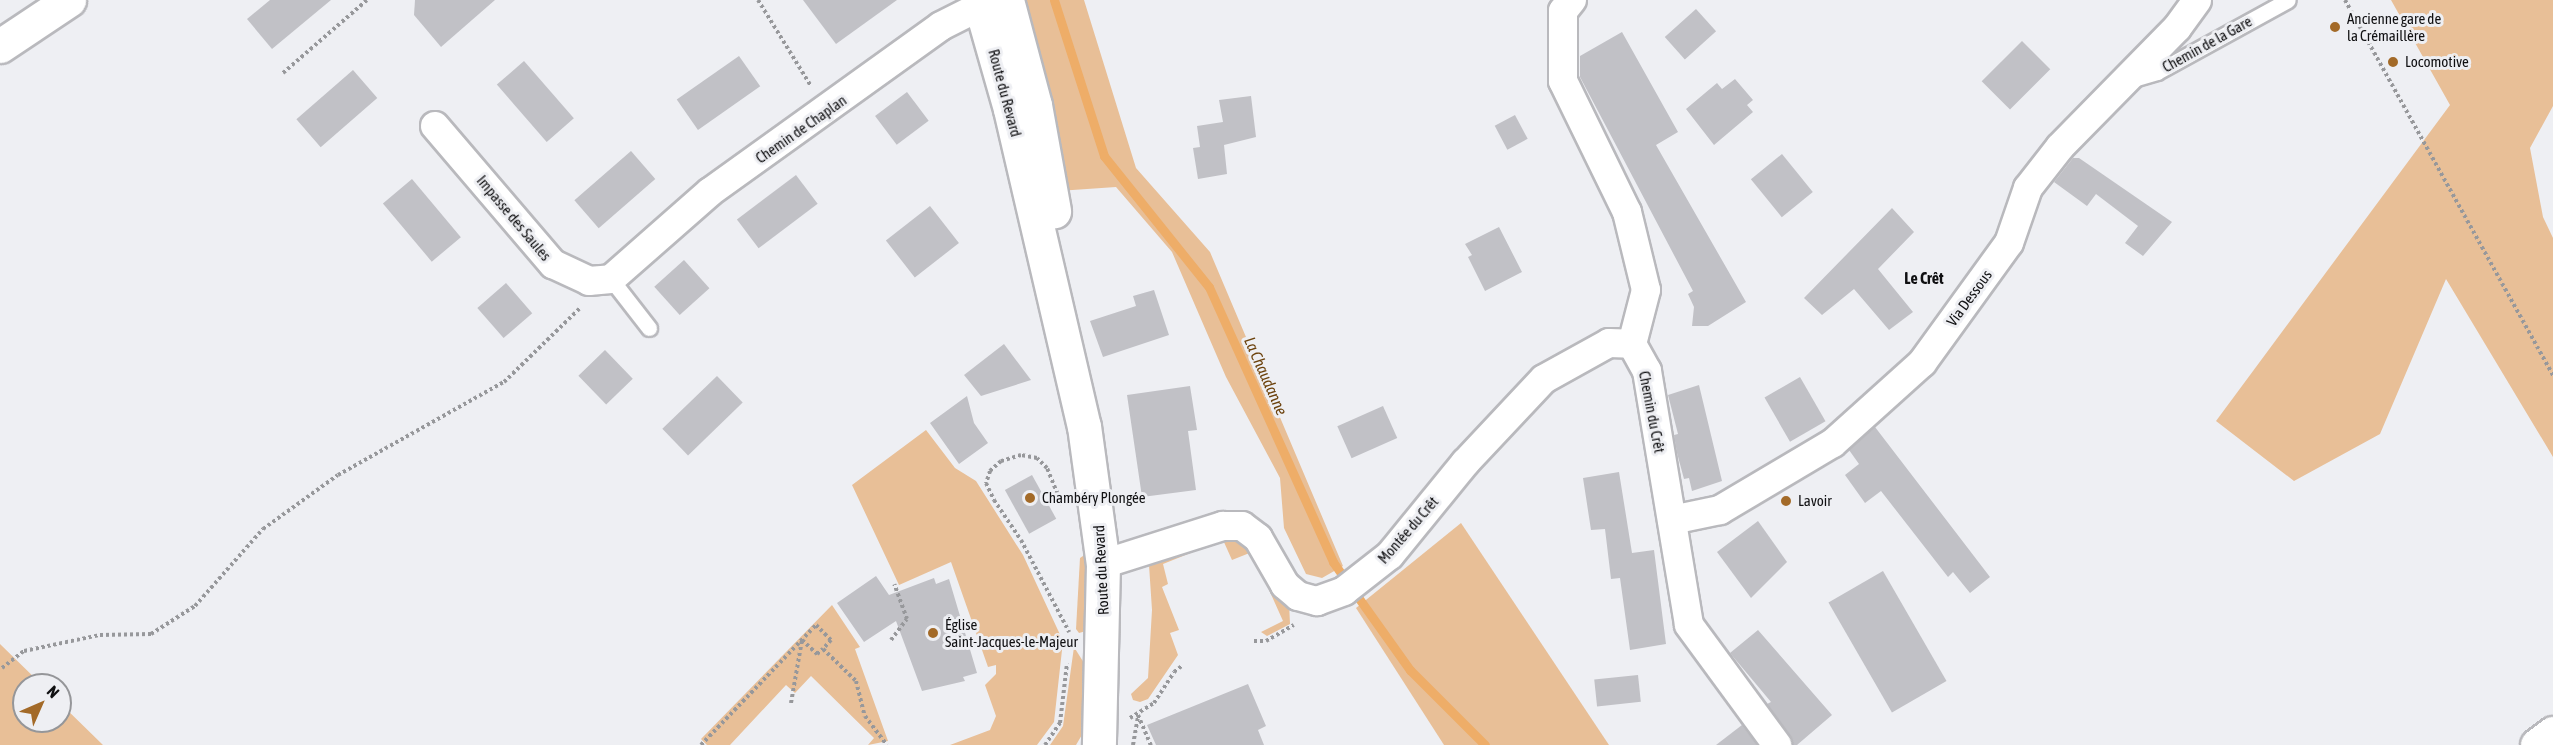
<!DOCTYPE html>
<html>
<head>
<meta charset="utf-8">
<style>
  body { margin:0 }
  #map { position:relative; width:2553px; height:745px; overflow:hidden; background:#eeeff3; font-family:"Asap Condensed",sans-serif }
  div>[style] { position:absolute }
  .green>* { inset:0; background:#e8bf97 }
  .stream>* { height:9px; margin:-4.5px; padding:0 4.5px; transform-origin:4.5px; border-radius:4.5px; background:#eead68 }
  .building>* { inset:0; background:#c1c1c6; transform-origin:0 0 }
  .path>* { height:4px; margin-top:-2px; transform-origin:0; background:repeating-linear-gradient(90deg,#97989b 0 3px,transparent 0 6px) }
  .roads { filter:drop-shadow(2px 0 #b9b9bd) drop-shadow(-2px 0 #b9b9bd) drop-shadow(0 2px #b9b9bd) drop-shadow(0 -2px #b9b9bd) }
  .lane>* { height:15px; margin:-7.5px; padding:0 7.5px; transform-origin:7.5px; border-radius:7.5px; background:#fff }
  .street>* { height:28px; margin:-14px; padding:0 14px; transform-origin:14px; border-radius:14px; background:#fff }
  .secondary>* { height:33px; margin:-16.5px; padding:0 16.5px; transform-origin:16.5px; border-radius:16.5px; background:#fff }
  .highway>* { height:33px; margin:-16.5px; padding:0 16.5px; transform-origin:16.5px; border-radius:16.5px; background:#fff }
  .dots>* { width:16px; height:16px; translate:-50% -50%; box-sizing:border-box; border:3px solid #eeeff3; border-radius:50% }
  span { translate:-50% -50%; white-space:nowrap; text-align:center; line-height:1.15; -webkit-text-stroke:6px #eeeff3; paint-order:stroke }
  .poi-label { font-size:15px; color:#101012 }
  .left { translate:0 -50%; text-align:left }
  .street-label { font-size:15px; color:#101012 }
  .neighbourhood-label { font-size:16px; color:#101012; font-weight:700 }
  .water-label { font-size:16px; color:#6c420c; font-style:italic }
  .north { position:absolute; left:12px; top:673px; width:60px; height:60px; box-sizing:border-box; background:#eeeff3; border:2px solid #959699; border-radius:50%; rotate:45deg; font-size:16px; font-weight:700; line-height:24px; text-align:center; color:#101012 }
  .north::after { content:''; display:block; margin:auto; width:21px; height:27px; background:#a36a28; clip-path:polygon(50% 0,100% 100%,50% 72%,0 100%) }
</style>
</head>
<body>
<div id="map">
  <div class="green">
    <i style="clip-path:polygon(1019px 0,1084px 0,1136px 168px,1210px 252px,1343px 566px,1322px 578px,1306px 574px,1284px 528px,1280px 478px,1226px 377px,1172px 252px,1116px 187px,1058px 191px)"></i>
    <i style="clip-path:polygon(2391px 0,2553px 0,2553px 106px,2530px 148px,2543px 217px,2553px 238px,2553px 457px,2446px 279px,2380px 434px,2294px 481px,2216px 421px,2450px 105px)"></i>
    <i style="clip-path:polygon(926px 430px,955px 468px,976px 481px,1023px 555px,1063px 641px,1054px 722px,1037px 745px,950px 745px,990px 730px,996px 716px,985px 685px,996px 674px,996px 665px,988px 667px,951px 562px,899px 585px,852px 485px)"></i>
    <i style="clip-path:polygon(1461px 523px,1609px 745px,1444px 745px,1356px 608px)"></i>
    <i style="clip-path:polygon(1222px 535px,1240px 537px,1257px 547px,1289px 602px,1290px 624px,1267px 636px,1261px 632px,1283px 621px,1252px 552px,1232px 560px,1223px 540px,1163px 564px,1168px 584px,1162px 587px,1179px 630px,1170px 633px,1178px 655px,1148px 699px,1140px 702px,1133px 700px,1131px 694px,1148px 678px,1152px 610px,1149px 565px)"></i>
    <i style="clip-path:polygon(1089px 552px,1086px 631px,1079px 633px,1076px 629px,1080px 558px)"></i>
    <i style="clip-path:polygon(832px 605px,860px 647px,855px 649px,888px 741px,868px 745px,874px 738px,811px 676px,795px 693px,786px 685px,730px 745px,707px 745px,701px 739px)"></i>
    <i style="clip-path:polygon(0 644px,42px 685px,24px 685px,24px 721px,60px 721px,60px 703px,103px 745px,0 745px)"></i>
    <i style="clip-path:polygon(1074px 647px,1089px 671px,1086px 728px,1076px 745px,1050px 745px,1063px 726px)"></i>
  </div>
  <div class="stream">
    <i style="left:1054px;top:0;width:164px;rotate:72.2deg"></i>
    <i style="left:1104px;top:156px;width:168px;rotate:51.3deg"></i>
    <i style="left:1209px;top:287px;width:302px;rotate:65.7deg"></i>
    <i style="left:1333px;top:562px;width:133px;rotate:54.5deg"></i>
    <i style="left:1410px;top:670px;width:106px;rotate:45deg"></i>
  </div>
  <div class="building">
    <i style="clip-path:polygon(270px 0,331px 0,272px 49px,247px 19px)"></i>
    <i style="clip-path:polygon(415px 0,495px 0,441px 47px,414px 15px)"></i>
    <i style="clip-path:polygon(803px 0,897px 0,836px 44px)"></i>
    <i style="left:1696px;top:9px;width:30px;height:42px;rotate:48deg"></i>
    <i style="clip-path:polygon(1622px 32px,1678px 132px,1656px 145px,1746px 302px,1708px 326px,1692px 326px,1694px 307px,1688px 294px,1693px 291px,1580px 77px,1580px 56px)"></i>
    <i style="left:2022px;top:41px;width:40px;height:57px;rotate:45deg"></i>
    <i style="left:739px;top:56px;width:37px;height:76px;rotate:55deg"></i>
    <i style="left:524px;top:61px;width:76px;height:36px;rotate:49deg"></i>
    <i style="left:353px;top:70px;width:37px;height:75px;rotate:49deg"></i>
    <i style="clip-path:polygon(1735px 79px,1753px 100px,1747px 105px,1753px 112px,1714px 145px,1686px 109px,1717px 83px,1722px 89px)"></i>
    <i style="left:907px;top:92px;width:36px;height:40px;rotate:53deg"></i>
    <i style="clip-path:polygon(1251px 96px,1256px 137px,1224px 145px,1227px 174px,1198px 179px,1193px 148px,1200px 147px,1197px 126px,1223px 122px,1219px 100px)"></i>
    <i style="left:1515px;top:115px;width:27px;height:23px;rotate:62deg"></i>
    <i style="left:631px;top:151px;width:37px;height:75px;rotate:49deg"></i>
    <i style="left:1782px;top:154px;width:49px;height:40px;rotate:51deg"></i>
    <i style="clip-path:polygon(2073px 158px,2079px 158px,2172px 222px,2143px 256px,2125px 243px,2138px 226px,2096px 194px,2087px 206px,2054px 182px)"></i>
    <i style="left:796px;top:175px;width:36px;height:74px;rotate:53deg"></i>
    <i style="left:412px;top:179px;width:76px;height:38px;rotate:50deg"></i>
    <i style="left:930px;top:206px;width:47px;height:56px;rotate:52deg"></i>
    <i style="clip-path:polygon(1892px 208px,1914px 232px,1878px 269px,1913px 312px,1889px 330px,1854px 289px,1822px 315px,1804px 298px)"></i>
    <i style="clip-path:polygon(1499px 227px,1522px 272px,1485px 291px,1468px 257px,1472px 255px,1465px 244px)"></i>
    <i style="left:684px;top:260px;width:38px;height:40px;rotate:48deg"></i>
    <i style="left:506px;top:283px;width:40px;height:38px;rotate:49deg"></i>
    <i style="clip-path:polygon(1154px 290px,1169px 335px,1103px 357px,1090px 321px,1136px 306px,1133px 296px)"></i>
    <i style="clip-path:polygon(1004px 344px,1031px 380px,981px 396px,964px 375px)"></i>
    <i style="left:605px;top:350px;width:40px;height:37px;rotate:46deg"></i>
    <i style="left:717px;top:376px;width:37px;height:76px;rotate:46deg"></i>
    <i style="left:1800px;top:377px;width:51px;height:41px;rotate:60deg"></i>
    <i style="clip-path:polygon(1699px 385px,1722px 481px,1692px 491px,1689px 478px,1684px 479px,1677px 453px,1674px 435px,1678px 434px,1668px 395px)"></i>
    <i style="clip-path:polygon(1190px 386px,1197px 430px,1188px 431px,1196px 490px,1142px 497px,1127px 395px)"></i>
    <i style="clip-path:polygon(967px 396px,974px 423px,988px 443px,959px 464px,930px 423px)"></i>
    <i style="left:1383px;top:406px;width:35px;height:50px;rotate:66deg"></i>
    <i style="clip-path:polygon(1875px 427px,1990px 577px,1970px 593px,1953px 572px,1948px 577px,1881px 491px,1865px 503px,1845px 475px,1859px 464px,1849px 450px)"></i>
    <i style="clip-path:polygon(1619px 472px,1632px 553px,1654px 550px,1666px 644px,1630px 650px,1620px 578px,1611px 579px,1605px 529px,1591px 530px,1583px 478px)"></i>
    <i style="left:1032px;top:475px;width:50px;height:31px;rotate:61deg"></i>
    <i style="clip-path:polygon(1758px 521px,1787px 562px,1751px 598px,1717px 552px)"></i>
    <i style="left:1883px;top:571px;width:127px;height:63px;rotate:60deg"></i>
    <i style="clip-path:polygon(876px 576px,889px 595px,934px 578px,936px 584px,949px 579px,977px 673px,963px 677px,965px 681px,922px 691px,896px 621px,864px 642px,837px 603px)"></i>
    <i style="clip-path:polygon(1758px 630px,1832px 715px,1797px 745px,1793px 745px,1767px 704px,1771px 702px,1730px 653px)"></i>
    <i style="left:1638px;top:675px;width:27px;height:44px;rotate:84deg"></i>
    <i style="clip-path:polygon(1248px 684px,1266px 726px,1258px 730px,1264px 745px,1156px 745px,1147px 725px)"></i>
    <i style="clip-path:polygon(1742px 725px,1757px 745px,1716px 745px)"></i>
  </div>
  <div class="path">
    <i style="left:758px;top:0;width:101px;rotate:58.4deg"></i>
    <i style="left:2345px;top:0;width:429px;rotate:61deg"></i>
    <i style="left:283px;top:73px;width:111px;rotate:-41deg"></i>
    <i style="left:1062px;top:505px;width:40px;rotate:-112deg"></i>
    <i style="left:1047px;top:468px;width:14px;rotate:-135deg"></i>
    <i style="left:1037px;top:458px;width:16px;rotate:-169deg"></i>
    <i style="left:1021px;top:455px;width:21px;rotate:163deg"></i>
    <i style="left:1001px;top:461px;width:15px;rotate:138deg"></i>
    <i style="left:990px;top:471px;width:13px;rotate:108deg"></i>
    <i style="left:986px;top:483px;width:19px;rotate:65deg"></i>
    <i style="left:994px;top:500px;width:48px;rotate:56deg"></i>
    <i style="left:1021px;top:540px;width:104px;rotate:62.4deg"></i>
    <i style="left:891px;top:640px;width:26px;rotate:-53deg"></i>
    <i style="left:907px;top:619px;width:37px;rotate:-110deg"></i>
    <i style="left:1254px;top:641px;width:12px"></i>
    <i style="left:1266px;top:641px;width:32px;rotate:-30deg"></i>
    <i style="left:2px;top:668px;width:28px;rotate:-38deg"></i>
    <i style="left:24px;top:651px;width:78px;rotate:-11.9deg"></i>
    <i style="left:100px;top:635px;width:51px;rotate:-1.1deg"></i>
    <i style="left:151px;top:634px;width:52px;rotate:-32.5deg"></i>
    <i style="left:195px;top:606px;width:103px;rotate:-48.6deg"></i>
    <i style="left:263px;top:529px;width:92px;rotate:-35.8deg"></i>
    <i style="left:338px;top:475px;width:190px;rotate:-29.3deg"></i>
    <i style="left:504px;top:382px;width:107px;rotate:-44.2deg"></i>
    <i style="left:791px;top:703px;width:64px;rotate:-80.1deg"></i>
    <i style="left:802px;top:640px;width:21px;rotate:43deg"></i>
    <i style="left:817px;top:654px;width:8px;rotate:-40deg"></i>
    <i style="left:823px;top:649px;width:46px;rotate:44.1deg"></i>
    <i style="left:856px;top:681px;width:36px;rotate:76deg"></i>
    <i style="left:865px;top:716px;width:36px;rotate:53deg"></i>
    <i style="left:1138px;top:715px;width:33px;rotate:67deg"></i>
    <i style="left:1130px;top:718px;width:28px;rotate:-32deg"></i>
    <i style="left:1154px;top:703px;width:37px;rotate:-57deg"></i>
    <i style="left:1174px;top:672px;width:11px;rotate:-38deg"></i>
    <i style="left:701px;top:745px;width:166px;rotate:-46.2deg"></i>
    <i style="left:816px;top:625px;width:21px;rotate:45deg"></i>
    <i style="left:831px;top:640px;width:12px;rotate:132deg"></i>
    <i style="left:1045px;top:745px;width:27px;rotate:-56deg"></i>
    <i style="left:1060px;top:723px;width:60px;rotate:-83.3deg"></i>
    <i style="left:1133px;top:745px;width:29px;rotate:-80deg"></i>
  </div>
  <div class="roads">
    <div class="lane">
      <i style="left:2133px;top:79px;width:25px;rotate:-16deg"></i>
      <i style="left:2157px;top:72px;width:149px;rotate:-28.8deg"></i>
      <i style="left:611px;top:279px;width:62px;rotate:52.2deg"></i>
    </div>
    <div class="street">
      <i style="left:1572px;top:0;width:14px;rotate:129deg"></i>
      <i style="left:1563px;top:11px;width:70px;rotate:90deg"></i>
      <i style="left:1563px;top:81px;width:146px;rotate:64deg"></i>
      <i style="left:1627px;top:212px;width:80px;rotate:76.3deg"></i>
      <i style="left:1646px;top:290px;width:56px;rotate:104.5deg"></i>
      <i style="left:1632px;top:344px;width:31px;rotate:61deg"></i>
      <i style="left:1647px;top:371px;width:257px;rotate:80.6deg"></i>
      <i style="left:1689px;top:625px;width:149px;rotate:53.7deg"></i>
      <i style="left:435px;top:126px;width:182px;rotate:49.5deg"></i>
      <i style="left:553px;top:264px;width:40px;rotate:25deg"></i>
      <i style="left:589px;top:281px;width:22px;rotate:-5deg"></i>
      <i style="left:611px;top:279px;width:132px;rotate:-41.3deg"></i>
      <i style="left:710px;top:192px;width:284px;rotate:-35.7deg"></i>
      <i style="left:941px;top:26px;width:45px;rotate:-26.6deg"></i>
      <i style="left:981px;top:6px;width:23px;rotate:-15deg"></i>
      <i style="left:1672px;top:520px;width:49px;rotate:-11.8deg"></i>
      <i style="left:1720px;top:510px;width:131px;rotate:-30.7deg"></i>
      <i style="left:1833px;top:443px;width:120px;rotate:-42deg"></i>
      <i style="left:1922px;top:363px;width:148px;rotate:-54.1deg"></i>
      <i style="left:2009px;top:243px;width:58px;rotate:-70.9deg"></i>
      <i style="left:2028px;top:188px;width:52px;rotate:-52deg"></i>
      <i style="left:2060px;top:147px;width:167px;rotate:-45.5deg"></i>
      <i style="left:2177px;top:28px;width:34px;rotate:-54deg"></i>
      <i style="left:1103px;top:564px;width:126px;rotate:-17.6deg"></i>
      <i style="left:1223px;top:526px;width:19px"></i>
      <i style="left:1242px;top:526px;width:20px;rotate:37deg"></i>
      <i style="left:1258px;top:538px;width:54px;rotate:60.1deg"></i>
      <i style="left:1285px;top:585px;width:17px;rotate:40deg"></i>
      <i style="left:1298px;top:596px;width:20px;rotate:15deg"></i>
      <i style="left:1317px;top:601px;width:29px;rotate:-20deg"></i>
      <i style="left:1344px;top:591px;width:58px;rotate:-38deg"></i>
      <i style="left:1390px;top:555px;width:119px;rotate:-50.8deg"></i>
      <i style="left:1465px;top:463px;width:115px;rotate:-46.8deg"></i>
      <i style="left:1544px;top:379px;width:74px;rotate:-29deg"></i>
      <i style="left:1609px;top:343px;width:23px;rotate:2deg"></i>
    </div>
    <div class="secondary">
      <i style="left:979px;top:0;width:113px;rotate:74.1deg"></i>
      <i style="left:1010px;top:109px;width:326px;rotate:76.9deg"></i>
      <i style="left:1084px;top:426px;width:139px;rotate:82.2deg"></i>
      <i style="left:1103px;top:564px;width:181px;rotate:91.3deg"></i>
      <i style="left:1007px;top:0;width:109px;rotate:75.1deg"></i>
      <i style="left:1035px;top:105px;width:108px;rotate:79.8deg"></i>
      <i style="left:2537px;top:745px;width:20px;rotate:-37deg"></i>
    </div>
    <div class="highway">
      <i style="left:0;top:46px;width:83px;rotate:-33.7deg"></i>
    </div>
  </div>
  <div class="dots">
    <i style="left:2335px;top:27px;background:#a36a28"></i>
    <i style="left:2393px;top:62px;background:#a36a28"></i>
    <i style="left:1030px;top:498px;background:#a36a28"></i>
    <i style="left:1786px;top:501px;background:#a36a28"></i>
    <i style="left:933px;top:633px;background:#a36a28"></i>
  </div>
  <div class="poi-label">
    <span class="left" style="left:2347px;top:27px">Ancienne gare de<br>la Crémaillère</span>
    <span class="left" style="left:2405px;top:62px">Locomotive</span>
    <span class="left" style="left:1042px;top:498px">Chambéry Plongée</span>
    <span class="left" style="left:1798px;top:501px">Lavoir</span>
    <span class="left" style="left:945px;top:633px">Église<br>Saint-Jacques-le-Majeur</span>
  </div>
  <div class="street-label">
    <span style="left:2207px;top:44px;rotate:-29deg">Chemin de la Gare</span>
    <span style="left:1005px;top:93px;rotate:75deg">Route du Revard</span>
    <span style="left:801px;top:129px;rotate:-35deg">Chemin de Chaplan</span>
    <span style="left:514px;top:218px;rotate:50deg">Impasse des Saules</span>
    <span style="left:1969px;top:298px;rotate:-54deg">Via Dessous</span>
    <span style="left:1652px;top:412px;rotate:79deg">Chemin du Crêt</span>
    <span style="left:1408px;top:530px;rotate:-49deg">Montée du Crêt</span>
    <span style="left:1101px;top:570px;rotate:-93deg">Route du Revard</span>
  </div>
  <div class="neighbourhood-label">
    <span style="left:1924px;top:278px">Le Crêt</span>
  </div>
  <div class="water-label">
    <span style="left:1266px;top:376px;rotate:66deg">La Chaudanne</span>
  </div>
  <div class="north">N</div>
</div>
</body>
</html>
